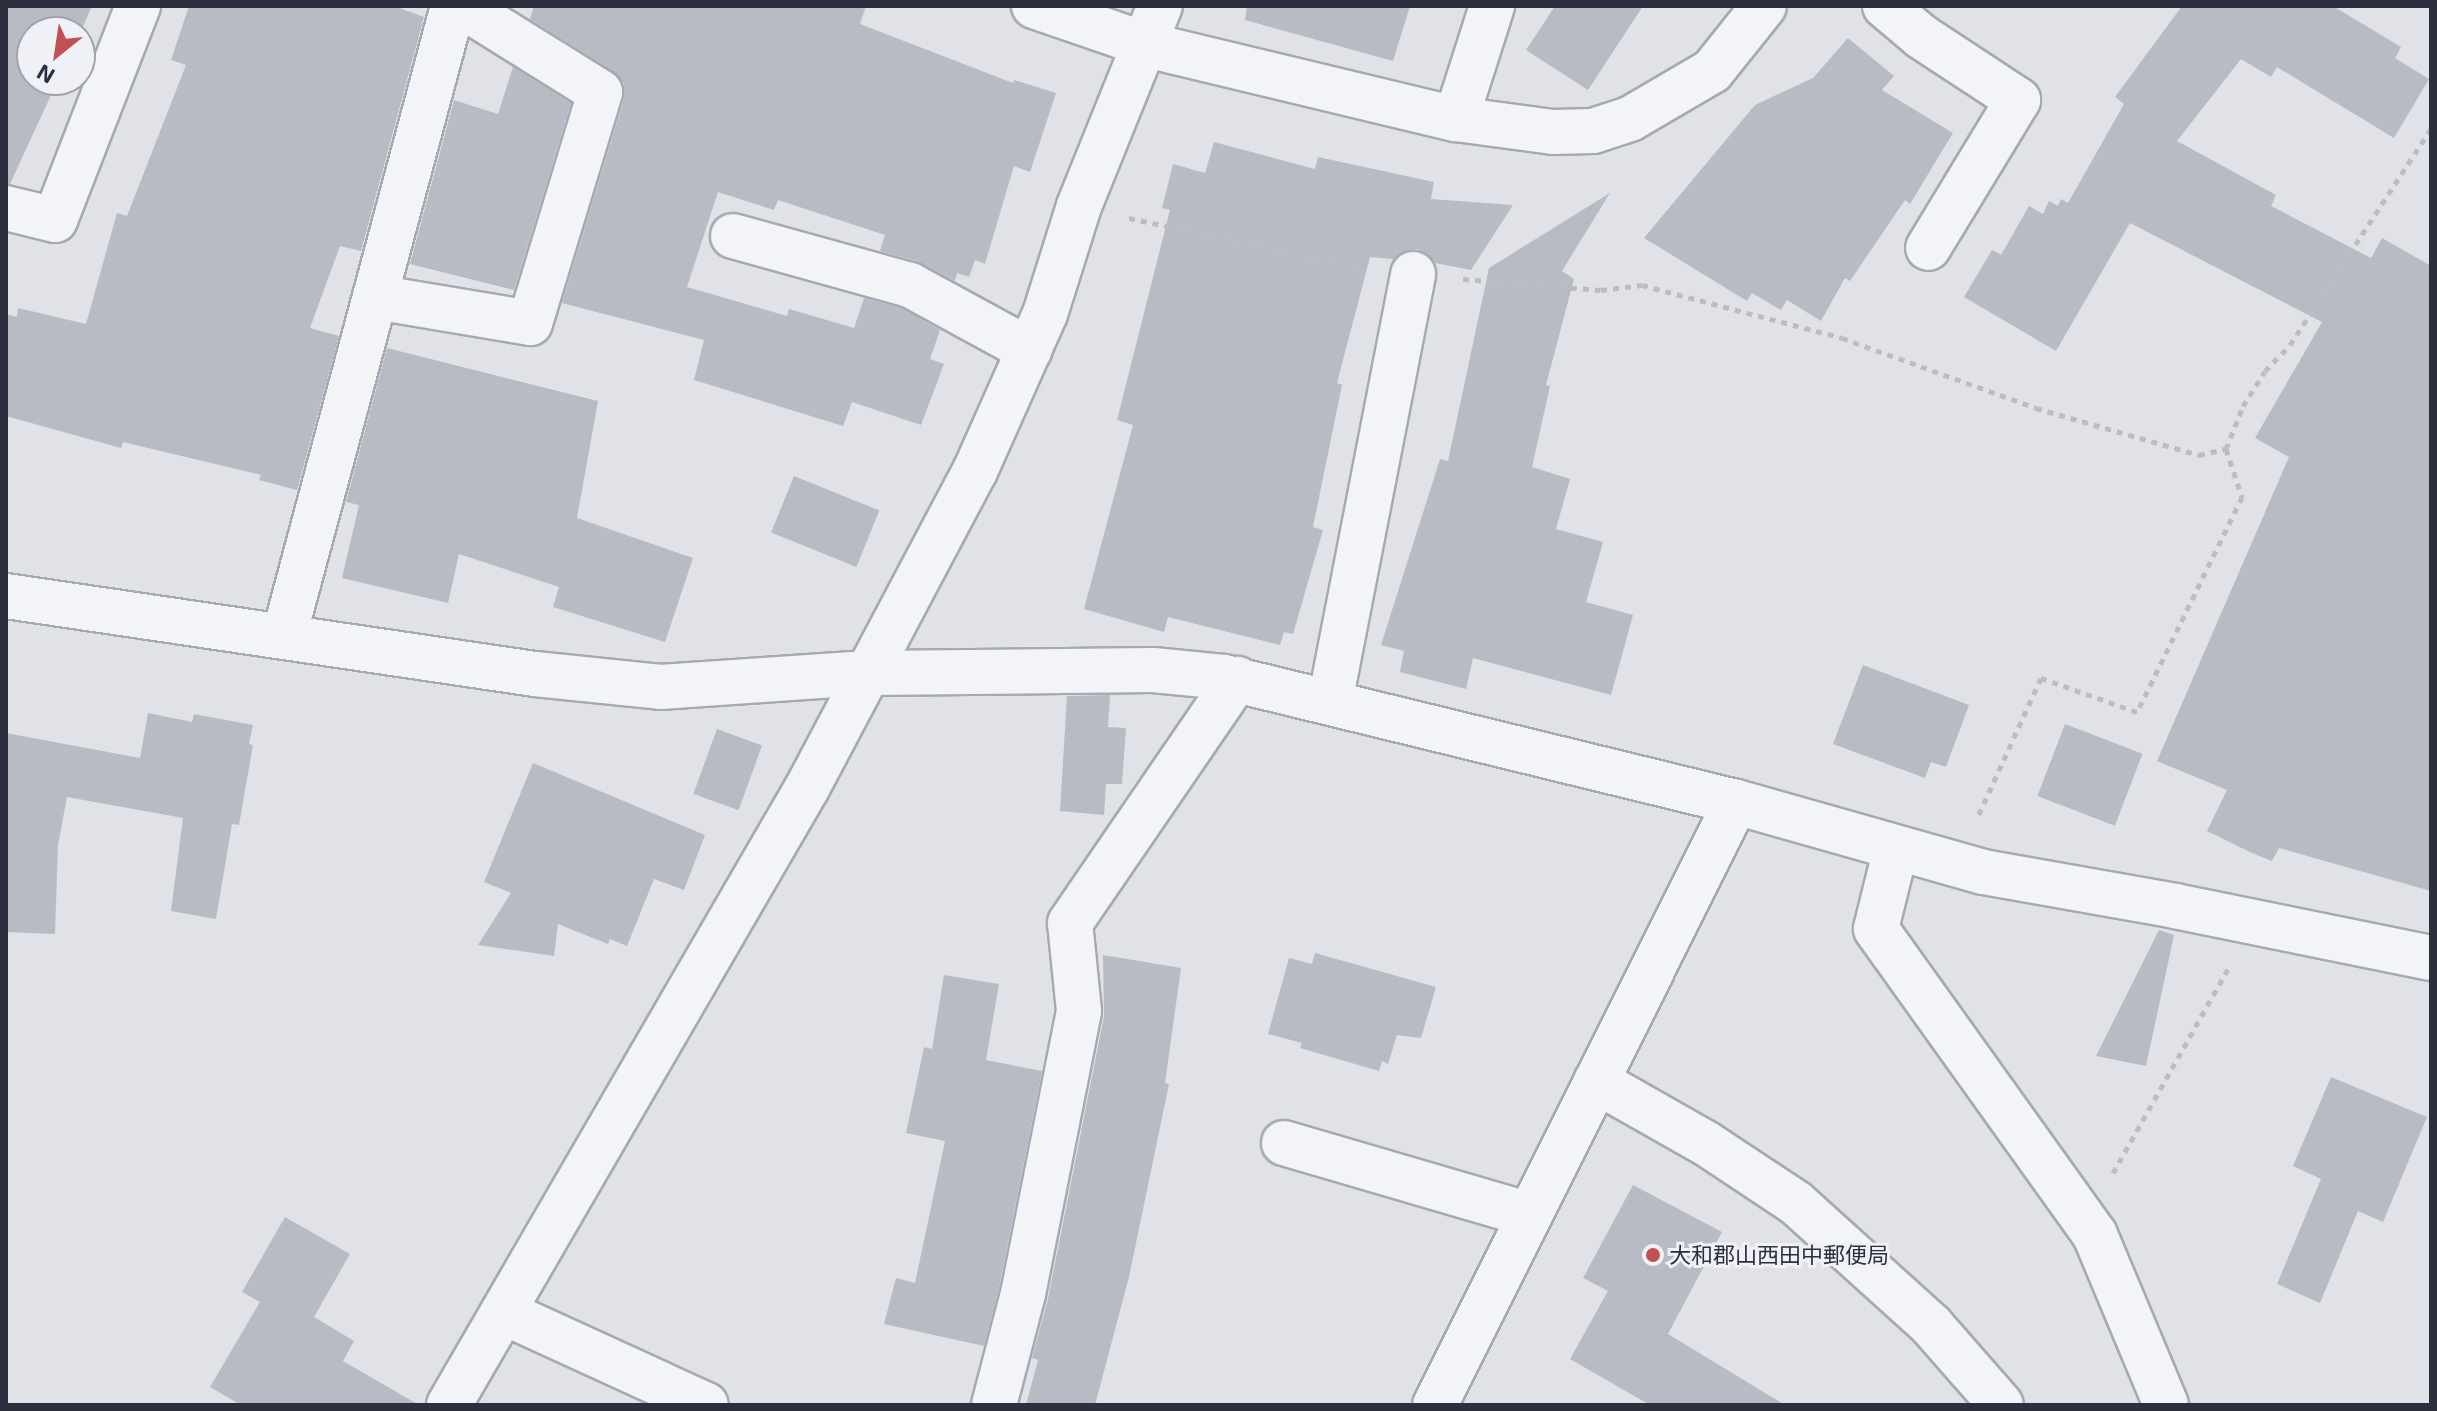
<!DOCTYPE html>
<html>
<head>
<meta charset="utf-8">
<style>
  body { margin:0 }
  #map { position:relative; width:2437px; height:1411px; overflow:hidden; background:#e0e2e8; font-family:"Exo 2","Noto Sans JP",sans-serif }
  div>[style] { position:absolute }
  .building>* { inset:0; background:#b8bbc4; transform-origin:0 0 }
  .path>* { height:5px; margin-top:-2.5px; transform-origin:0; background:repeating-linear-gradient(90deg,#bbbdc3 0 6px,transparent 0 12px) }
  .roads { filter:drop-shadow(2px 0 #a6a9b2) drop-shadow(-2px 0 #a6a9b2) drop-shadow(0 2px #a6a9b2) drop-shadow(0 -2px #a6a9b2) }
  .minor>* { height:44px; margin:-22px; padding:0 22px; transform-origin:22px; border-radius:22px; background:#f3f4f7 }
  .dots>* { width:22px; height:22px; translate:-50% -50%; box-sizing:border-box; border:4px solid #f0f1f6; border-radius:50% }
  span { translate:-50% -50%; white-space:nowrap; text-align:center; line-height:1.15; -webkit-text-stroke:6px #f0f1f6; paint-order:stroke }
  .poi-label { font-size:22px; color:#2b2f3e }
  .left { translate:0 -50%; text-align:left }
  .frame { position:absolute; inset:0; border:8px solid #2b2f3e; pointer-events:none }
  .north { position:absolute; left:16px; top:16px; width:80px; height:80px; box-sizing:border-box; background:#f0f1f6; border:2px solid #a1a3ac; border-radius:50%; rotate:210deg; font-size:22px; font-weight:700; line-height:32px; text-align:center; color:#2b2f3e }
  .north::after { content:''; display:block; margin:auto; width:28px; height:36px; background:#c15152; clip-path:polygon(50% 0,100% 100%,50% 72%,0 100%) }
</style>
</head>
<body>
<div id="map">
  <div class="building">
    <i style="clip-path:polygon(6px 6px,92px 6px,80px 33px,32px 32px,32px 80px,58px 80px,10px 184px,6px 184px)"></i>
    <i style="clip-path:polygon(189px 6px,394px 6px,424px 17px,361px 251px,340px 246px,310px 328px,339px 336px,297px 490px,259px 480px,261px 475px,123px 442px,121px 448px,6px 416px,6px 314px,17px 317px,18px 308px,86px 324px,117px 213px,127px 216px,186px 65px,171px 60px)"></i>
    <i style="clip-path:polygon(534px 6px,866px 6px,860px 24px,1013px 83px,1014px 80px,1056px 93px,1030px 172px,1014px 166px,985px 264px,975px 260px,969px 277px,957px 273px,955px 281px,917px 261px,880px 251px,885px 235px,778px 200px,774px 210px,718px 192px,687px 287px,787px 316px,789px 309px,854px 328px,864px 298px,901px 308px,940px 330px,930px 359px,944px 364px,921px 425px,852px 402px,843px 426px,694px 380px,704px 340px,562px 303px,624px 99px,624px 84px,613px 71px,530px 19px)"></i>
    <i style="clip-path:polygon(1247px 6px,1410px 6px,1393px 61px,1245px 20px)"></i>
    <i style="clip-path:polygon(1555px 6px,1643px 6px,1588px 90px,1526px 50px)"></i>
    <i style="clip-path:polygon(2182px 6px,2333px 6px,2401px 47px,2395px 58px,2429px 79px,2394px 138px,2277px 67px,2271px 77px,2241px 59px,2177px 141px,2276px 195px,2271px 206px,2371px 258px,2382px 238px,2431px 266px,2431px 891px,2279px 848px,2272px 861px,2252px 853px,2207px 831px,2227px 790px,2157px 761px,2289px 457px,2255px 438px,2322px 322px,2130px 223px,2056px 351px,1964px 297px,1992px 250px,2001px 255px,2029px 206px,2043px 214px,2049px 201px,2058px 206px,2061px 199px,2068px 203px,2124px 104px,2115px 97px)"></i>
    <i style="clip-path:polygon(1848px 38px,1894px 76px,1882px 90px,1953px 133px,1910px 204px,1905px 200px,1850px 281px,1845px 278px,1821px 321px,1787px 300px,1781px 310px,1752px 293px,1747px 301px,1644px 238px,1755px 105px,1813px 78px)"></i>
    <i style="clip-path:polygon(513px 67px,571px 103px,514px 290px,410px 264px,454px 100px,498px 114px)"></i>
    <i style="clip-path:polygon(1214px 142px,1315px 169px,1318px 157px,1434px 182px,1431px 199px,1513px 205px,1471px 270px,1435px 263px,1429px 255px,1417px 249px,1404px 251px,1393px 259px,1370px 257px,1337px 383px,1342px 385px,1313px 527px,1323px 530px,1293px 634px,1284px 632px,1280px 645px,1168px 617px,1164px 632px,1084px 609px,1133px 425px,1117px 420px,1170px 210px,1162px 208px,1173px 164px,1205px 173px)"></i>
    <i style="clip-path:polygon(1610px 193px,1562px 271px,1574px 279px,1546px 385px,1550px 386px,1532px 467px,1570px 479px,1556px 529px,1603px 542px,1586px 602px,1633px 615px,1611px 695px,1473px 658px,1466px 689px,1400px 672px,1404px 651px,1381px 645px,1440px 459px,1448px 461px,1489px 268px)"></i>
    <i style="clip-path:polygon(387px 348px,598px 401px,577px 518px,693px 558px,665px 642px,553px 607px,559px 587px,459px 554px,448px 603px,342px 578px,359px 505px,346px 502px)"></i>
    <i style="left:794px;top:476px;width:92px;height:61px;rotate:22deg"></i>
    <i style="clip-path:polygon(1863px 665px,1969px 705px,1946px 767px,1931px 762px,1925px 778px,1833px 744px)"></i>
    <i style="clip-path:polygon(1110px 695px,1108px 727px,1126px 728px,1122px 784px,1106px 784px,1104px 815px,1060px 811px,1067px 696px)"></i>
    <i style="clip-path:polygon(148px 713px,192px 722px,194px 714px,253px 725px,249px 744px,253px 745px,239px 825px,232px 824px,216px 919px,171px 911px,183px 818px,67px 797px,58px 845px,55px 934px,6px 932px,6px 733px,140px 758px)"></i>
    <i style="left:2065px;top:724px;width:83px;height:77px;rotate:21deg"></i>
    <i style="left:717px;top:729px;width:48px;height:69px;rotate:20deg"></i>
    <i style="clip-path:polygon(533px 763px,705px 835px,684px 890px,654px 879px,627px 946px,610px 939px,608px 944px,558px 924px,554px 956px,478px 945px,511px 893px,484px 882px)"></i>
    <i style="clip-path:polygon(2159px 930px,2174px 935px,2146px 1066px,2096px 1056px)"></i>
    <i style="clip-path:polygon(1315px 953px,1436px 987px,1421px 1038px,1397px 1035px,1388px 1064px,1382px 1061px,1379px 1071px,1300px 1048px,1302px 1043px,1268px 1034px,1289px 958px,1312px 964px)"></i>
    <i style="clip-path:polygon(1103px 955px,1181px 968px,1165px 1083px,1169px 1084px,1129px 1277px,1095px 1405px,1026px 1405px,1038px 1360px,1032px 1358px,1048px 1299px,1104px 1016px)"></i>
    <i style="clip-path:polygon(944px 975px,999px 984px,986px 1060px,1042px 1071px,999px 1288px,984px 1346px,884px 1324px,896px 1278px,915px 1283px,945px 1141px,906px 1133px,924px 1047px,932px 1049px)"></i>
    <i style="clip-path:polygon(2331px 1077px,2427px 1117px,2383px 1222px,2358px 1211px,2320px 1303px,2277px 1284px,2321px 1179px,2293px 1166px)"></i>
    <i style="clip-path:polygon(1633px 1185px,1722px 1232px,1668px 1334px,1785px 1405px,1650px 1405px,1570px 1359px,1608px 1291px,1583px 1278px)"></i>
    <i style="clip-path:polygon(285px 1217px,350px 1254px,314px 1317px,354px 1341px,343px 1361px,419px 1405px,241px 1405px,210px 1387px,260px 1302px,242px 1292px)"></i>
  </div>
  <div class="path">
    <i style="left:1129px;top:218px;width:238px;rotate:12.1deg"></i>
    <i style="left:1463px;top:279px;width:138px;rotate:4.6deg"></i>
    <i style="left:1601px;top:290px;width:41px;rotate:-7deg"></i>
    <i style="left:1642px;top:285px;width:207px;rotate:14.8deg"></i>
    <i style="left:1842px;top:338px;width:206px;rotate:19.8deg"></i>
    <i style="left:2036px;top:408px;width:170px;rotate:16.1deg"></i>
    <i style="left:2199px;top:455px;width:28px;rotate:-13deg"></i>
    <i style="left:2226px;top:449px;width:51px;rotate:71.6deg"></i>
    <i style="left:2242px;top:497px;width:239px;rotate:116deg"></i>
    <i style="left:2137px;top:712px;width:102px;rotate:-160.5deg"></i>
    <i style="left:2041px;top:678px;width:152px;rotate:114.5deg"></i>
    <i style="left:2226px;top:449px;width:46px;rotate:-68.4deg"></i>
    <i style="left:2243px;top:406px;width:41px;rotate:-57.8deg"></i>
    <i style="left:2265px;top:371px;width:36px;rotate:-46deg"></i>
    <i style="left:2290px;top:345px;width:258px;rotate:-56.9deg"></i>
    <i style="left:2113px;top:1173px;width:234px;rotate:-60.6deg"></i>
  </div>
  <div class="roads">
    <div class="minor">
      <i style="left:1034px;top:6px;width:120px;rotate:19deg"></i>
      <i style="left:1147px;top:45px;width:318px;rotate:13.5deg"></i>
      <i style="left:1456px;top:119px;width:98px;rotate:7.6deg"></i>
      <i style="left:1553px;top:132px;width:40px;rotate:-1.4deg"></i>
      <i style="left:1593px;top:131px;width:39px;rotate:-18deg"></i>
      <i style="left:1630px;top:119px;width:95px;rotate:-30.3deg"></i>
      <i style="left:1712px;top:71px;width:83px;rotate:-51.3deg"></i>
      <i style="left:1885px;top:6px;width:48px;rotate:40deg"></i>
      <i style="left:1922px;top:37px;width:115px;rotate:33.3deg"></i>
      <i style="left:2018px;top:100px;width:173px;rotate:121.3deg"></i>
      <i style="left:1456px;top:119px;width:119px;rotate:-72.3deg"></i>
      <i style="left:6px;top:208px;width:50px;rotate:13.8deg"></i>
      <i style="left:55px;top:220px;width:230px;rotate:-68.8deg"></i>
      <i style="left:733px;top:236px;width:184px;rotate:15.5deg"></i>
      <i style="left:910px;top:285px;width:136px;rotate:28.6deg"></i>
      <i style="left:375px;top:297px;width:157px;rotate:9.5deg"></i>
      <i style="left:530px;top:323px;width:241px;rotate:-73.1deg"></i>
      <i style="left:600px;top:92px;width:163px;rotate:-148.1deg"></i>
      <i style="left:6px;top:596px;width:535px;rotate:8.39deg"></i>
      <i style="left:535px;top:674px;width:126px;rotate:5.9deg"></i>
      <i style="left:660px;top:687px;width:208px;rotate:-3.9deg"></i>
      <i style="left:868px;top:673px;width:285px;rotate:-0.6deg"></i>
      <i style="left:1153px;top:670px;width:71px;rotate:5.6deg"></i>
      <i style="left:1224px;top:677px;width:527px;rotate:13.72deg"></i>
      <i style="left:1736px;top:802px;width:257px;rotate:15.8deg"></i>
      <i style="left:1983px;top:872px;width:195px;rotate:10deg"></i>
      <i style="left:2175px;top:906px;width:261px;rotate:11.5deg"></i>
      <i style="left:284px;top:636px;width:652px;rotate:-74.98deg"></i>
      <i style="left:1330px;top:702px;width:436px;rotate:-79deg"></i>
      <i style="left:1896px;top:848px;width:83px;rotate:103.9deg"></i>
      <i style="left:1876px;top:929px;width:376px;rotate:54.4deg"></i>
      <i style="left:2095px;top:1235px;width:184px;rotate:67.3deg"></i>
      <i style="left:1596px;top:1081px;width:128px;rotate:29.6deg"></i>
      <i style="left:1707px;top:1144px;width:107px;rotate:33.5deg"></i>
      <i style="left:1796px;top:1203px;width:182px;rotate:42.1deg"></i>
      <i style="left:1931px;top:1325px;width:106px;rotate:48.8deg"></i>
      <i style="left:1284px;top:1143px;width:256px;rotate:16.3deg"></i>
      <i style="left:503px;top:1312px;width:223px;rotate:24.6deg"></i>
      <i style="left:449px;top:1405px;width:713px;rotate:-59.88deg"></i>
      <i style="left:807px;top:788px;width:359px;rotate:-62.1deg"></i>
      <i style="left:975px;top:471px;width:172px;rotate:-66deg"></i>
      <i style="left:1045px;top:314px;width:113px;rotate:-72.5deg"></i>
      <i style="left:1079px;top:206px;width:216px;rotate:-68deg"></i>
      <i style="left:994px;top:1405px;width:115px;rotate:-75.4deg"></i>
      <i style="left:1023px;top:1294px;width:288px;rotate:-78.8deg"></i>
      <i style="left:1079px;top:1011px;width:88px;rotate:-95.8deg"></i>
      <i style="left:1070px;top:923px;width:296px;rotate:-55.6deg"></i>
      <i style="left:1435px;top:1405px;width:674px;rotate:-63.47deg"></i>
    </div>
  </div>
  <div class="dots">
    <i style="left:1653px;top:1255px;background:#c15152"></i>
  </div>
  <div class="poi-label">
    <span class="left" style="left:1669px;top:1255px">大和郡山西田中郵便局</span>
  </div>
  <div class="frame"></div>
  <div class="north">N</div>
</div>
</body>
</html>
